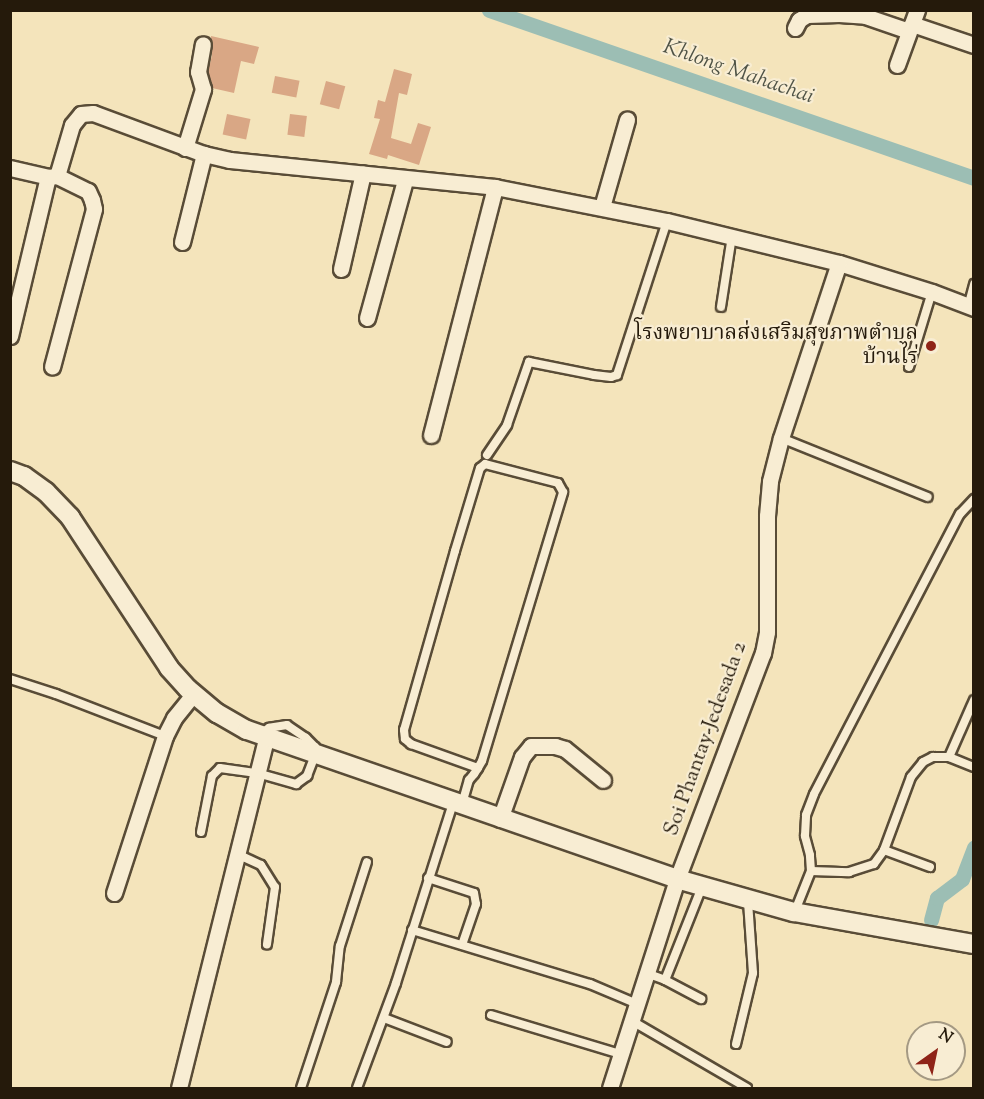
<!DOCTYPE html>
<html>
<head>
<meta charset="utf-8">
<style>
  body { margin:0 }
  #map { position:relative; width:984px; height:1099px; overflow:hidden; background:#f4e4bb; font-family:"Sorts Mill Goudy","Noto Serif Thai",serif }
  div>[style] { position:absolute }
  .canal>* { height:15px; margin:-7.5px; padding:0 7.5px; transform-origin:7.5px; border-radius:7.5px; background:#9cbeb4 }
  .building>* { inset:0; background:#d9a785; transform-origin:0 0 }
  .roads { filter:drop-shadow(2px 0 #594c37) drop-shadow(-2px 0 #594c37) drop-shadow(0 2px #594c37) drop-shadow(0 -2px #594c37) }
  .service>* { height:8px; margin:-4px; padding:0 4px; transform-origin:4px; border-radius:4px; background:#f8edd3 }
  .minor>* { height:15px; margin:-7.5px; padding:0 7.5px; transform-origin:7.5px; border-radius:7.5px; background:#f8edd3 }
  .tertiary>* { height:18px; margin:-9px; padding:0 9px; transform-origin:9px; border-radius:9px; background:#f8edd3 }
  .dots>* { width:16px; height:16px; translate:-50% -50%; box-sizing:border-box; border:3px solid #f8edd3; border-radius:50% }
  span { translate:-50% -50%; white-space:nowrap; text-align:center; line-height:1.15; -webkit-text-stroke:4.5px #f8edd3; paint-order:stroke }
  .poi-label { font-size:21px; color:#251a0b }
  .right { translate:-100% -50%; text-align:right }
  .street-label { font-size:21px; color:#251a0b }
  .water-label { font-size:22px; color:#4f5346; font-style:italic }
  .frame { position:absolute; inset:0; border:12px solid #251a0b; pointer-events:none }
  .north { position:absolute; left:906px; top:1021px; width:60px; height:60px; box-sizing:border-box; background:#f8edd3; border:2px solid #a49983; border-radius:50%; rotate:33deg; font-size:16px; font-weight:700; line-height:24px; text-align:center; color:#251a0b }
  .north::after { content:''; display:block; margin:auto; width:21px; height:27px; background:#8f2418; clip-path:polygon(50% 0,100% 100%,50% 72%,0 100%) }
</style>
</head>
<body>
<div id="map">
  <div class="canal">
    <i style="left:489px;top:10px;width:513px;rotate:19.11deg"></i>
    <i style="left:931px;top:920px;width:23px;rotate:-75deg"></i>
    <i style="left:937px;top:898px;width:31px;rotate:-37deg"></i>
    <i style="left:962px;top:879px;width:34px;rotate:-69deg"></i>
  </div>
  <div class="building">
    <i style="clip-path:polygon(211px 36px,259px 47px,254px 64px,241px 61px,234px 93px,212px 88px,208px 72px,212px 55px)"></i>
    <i style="clip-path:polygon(394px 69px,412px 74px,407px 95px,399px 93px,391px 138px,411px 144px,418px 123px,431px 127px,419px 165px,388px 155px,387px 159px,369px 154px,380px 119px,374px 118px,378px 100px,385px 102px)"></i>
    <i style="left:275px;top:76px;width:25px;height:17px;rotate:11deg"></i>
    <i style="left:326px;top:81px;width:20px;height:24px;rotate:15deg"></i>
    <i style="left:227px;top:114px;width:24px;height:21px;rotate:12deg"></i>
    <i style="left:290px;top:114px;width:17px;height:21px;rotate:7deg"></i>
  </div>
  <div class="roads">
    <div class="service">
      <i style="left:721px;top:307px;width:72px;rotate:-81.2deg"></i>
      <i style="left:968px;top:307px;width:24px;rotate:-75deg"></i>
      <i style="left:909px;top:367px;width:78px;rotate:-73deg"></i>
      <i style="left:781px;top:438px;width:158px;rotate:21.9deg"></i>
      <i style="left:487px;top:455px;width:36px;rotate:-56deg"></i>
      <i style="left:507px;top:425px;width:67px;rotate:-70.8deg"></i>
      <i style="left:529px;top:362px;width:66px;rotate:11.3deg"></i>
      <i style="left:594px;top:375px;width:17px;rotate:7deg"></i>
      <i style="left:611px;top:377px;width:6px;rotate:-18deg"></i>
      <i style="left:617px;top:375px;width:162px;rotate:-72deg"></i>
      <i style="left:10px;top:679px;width:48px;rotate:18.1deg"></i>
      <i style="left:56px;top:694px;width:117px;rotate:21.1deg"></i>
      <i style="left:949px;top:757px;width:62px;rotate:-66.3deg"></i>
      <i style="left:462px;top:804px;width:25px;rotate:-74deg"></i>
      <i style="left:469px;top:780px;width:8px;rotate:-50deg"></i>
      <i style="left:474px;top:774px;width:7px;rotate:-56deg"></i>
      <i style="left:478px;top:768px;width:8px;rotate:-60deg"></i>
      <i style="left:482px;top:761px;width:281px;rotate:-73.2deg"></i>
      <i style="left:563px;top:492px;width:10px;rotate:-119deg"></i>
      <i style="left:558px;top:483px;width:75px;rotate:-165.4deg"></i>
      <i style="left:485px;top:464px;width:6px;rotate:141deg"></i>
      <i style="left:480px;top:468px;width:87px;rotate:106.8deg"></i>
      <i style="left:455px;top:551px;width:186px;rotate:105.9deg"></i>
      <i style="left:404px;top:730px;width:9px;rotate:84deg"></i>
      <i style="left:405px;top:739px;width:8px;rotate:40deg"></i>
      <i style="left:411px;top:744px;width:71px;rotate:19.7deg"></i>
      <i style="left:201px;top:832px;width:57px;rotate:-78.9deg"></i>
      <i style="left:212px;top:776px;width:11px;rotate:-45deg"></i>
      <i style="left:220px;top:768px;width:37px;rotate:8deg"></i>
      <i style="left:257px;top:773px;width:41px;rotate:15.8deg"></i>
      <i style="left:296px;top:784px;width:14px;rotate:-36deg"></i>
      <i style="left:307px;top:776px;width:22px;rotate:-69deg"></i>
      <i style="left:315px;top:755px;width:8px;rotate:-90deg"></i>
      <i style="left:315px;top:747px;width:13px;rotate:-135deg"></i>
      <i style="left:306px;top:738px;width:23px;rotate:-146deg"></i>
      <i style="left:287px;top:725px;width:18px;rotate:171deg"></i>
      <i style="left:269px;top:728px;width:9px;rotate:144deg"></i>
      <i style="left:884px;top:850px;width:49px;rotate:20.3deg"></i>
      <i style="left:237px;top:854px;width:26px;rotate:25deg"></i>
      <i style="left:261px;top:865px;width:26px;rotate:58deg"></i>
      <i style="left:275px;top:887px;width:58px;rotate:98deg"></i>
      <i style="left:811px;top:871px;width:38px;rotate:2deg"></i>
      <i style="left:849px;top:872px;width:26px;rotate:-18deg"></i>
      <i style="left:874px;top:864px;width:17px;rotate:-54deg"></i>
      <i style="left:884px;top:850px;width:78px;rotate:-69.7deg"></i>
      <i style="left:911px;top:777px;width:19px;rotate:-51deg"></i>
      <i style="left:923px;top:762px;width:11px;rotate:-27deg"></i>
      <i style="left:933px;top:757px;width:16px"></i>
      <i style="left:949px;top:757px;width:27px;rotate:22deg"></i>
      <i style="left:428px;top:878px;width:48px;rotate:18.1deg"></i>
      <i style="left:474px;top:893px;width:11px;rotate:80deg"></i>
      <i style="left:476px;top:904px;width:43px;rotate:108.9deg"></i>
      <i style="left:795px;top:911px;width:43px;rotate:-68.2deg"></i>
      <i style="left:811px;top:871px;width:16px;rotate:-94deg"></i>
      <i style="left:810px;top:855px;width:20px;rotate:-105deg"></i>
      <i style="left:805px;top:836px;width:21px;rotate:-87deg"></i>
      <i style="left:806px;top:815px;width:22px;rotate:-69deg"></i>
      <i style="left:814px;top:794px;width:316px;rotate:-62.5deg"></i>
      <i style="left:960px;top:514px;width:21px;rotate:-47deg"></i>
      <i style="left:412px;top:930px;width:186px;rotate:16.9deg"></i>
      <i style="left:590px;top:984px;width:49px;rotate:22.9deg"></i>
      <i style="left:646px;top:973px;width:20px;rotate:20deg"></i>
      <i style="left:665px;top:980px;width:41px;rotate:27.8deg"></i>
      <i style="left:665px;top:980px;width:100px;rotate:-68.3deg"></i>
      <i style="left:491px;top:1015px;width:135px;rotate:16.8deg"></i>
      <i style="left:384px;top:1018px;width:67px;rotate:20.9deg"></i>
      <i style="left:632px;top:1021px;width:133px;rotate:30.2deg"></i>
      <i style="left:736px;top:1044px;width:73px;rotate:-76.5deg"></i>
      <i style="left:753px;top:973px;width:72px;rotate:-94deg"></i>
      <i style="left:301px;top:1088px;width:112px;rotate:-71.7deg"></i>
      <i style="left:336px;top:982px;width:36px;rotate:-84deg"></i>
      <i style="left:340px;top:946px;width:88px;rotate:-72.2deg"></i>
      <i style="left:357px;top:1088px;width:112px;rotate:-69.6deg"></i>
      <i style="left:396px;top:983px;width:189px;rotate:-72.4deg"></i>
    </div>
    <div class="minor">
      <i style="left:912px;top:24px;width:65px;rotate:18.7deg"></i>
      <i style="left:795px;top:28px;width:9px;rotate:-63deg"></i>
      <i style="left:799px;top:20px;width:9px;rotate:-32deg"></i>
      <i style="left:807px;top:15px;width:32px;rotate:-2deg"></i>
      <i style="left:839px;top:14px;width:26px;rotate:4deg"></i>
      <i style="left:865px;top:16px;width:46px;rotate:18.8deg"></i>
      <i style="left:897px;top:65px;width:59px;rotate:-70deg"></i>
      <i style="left:185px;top:148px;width:62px;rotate:-73deg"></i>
      <i style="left:203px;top:89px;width:18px;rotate:-106deg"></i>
      <i style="left:198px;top:72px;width:28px;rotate:-80deg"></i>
      <i style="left:10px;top:168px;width:39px;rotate:13deg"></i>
      <i style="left:48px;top:177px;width:9px;rotate:-6deg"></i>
      <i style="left:57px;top:176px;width:34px;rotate:26deg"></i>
      <i style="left:88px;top:191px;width:10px;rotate:66deg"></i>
      <i style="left:92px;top:200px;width:9px;rotate:77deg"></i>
      <i style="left:94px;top:209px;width:163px;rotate:104.9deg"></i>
      <i style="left:57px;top:176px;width:53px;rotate:-73.6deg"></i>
      <i style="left:72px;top:125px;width:14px;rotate:-51deg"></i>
      <i style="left:81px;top:114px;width:12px;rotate:-5deg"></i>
      <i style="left:93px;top:113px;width:118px;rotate:20.3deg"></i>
      <i style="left:204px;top:154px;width:27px;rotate:13deg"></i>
      <i style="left:230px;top:160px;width:266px;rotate:5.8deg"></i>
      <i style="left:495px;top:187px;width:175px;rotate:11.2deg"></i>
      <i style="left:667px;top:221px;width:177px;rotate:13.7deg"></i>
      <i style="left:839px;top:263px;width:97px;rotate:17.3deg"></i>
      <i style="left:932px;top:292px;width:45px;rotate:20.9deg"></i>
      <i style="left:602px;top:207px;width:91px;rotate:-74deg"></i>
      <i style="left:182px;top:242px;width:91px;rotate:-76deg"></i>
      <i style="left:341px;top:269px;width:98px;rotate:-77.1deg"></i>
      <i style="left:367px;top:318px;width:143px;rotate:-74.6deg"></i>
      <i style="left:10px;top:336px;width:163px;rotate:-76.6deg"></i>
      <i style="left:431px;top:435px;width:256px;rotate:-75.5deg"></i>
      <i style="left:500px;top:819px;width:66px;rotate:-70.5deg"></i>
      <i style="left:522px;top:757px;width:14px;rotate:-51deg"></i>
      <i style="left:531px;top:746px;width:24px"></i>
      <i style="left:555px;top:746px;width:10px;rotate:17deg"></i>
      <i style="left:565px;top:749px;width:49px;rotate:39.2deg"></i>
      <i style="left:114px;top:893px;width:165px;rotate:-72deg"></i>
      <i style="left:165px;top:736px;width:20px;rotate:-63deg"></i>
      <i style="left:174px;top:718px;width:32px;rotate:-51deg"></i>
      <i style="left:179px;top:1088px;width:361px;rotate:-76deg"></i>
      <i style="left:610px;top:1088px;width:219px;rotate:-72.2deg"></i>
      <i style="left:677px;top:879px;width:242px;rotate:-69.2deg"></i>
      <i style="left:763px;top:653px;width:21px;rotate:-79deg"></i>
      <i style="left:767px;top:632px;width:116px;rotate:-90deg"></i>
      <i style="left:767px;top:516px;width:35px;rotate:-85deg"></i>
      <i style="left:770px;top:481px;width:44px;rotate:-75.7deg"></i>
      <i style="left:781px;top:438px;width:184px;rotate:-71.7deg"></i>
    </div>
    <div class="tertiary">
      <i style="left:10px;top:471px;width:15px;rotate:20deg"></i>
      <i style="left:24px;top:476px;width:27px;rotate:36deg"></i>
      <i style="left:46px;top:492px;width:35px;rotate:46deg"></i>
      <i style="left:70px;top:517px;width:181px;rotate:56.7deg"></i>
      <i style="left:169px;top:668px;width:28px;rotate:48deg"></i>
      <i style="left:188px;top:689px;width:38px;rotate:40deg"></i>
      <i style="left:217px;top:713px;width:34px;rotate:30deg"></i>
      <i style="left:247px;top:730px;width:455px;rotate:19.1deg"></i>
      <i style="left:677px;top:879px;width:122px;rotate:15.8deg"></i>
      <i style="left:794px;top:912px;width:183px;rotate:10.1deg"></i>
    </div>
  </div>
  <div class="dots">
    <i style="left:931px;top:346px;background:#8f2418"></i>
  </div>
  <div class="poi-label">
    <span class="right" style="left:918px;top:346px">โรงพยาบาลส่งเสริมสุขภาพตำบล<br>บ้านไร่</span>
  </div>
  <div class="street-label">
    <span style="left:706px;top:739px;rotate:-70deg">Soi Phantay-Jedesada 2</span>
  </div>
  <div class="water-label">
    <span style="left:738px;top:73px;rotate:19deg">Khlong Mahachai</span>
  </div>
  <div class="frame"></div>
  <div class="north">N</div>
</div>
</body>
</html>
